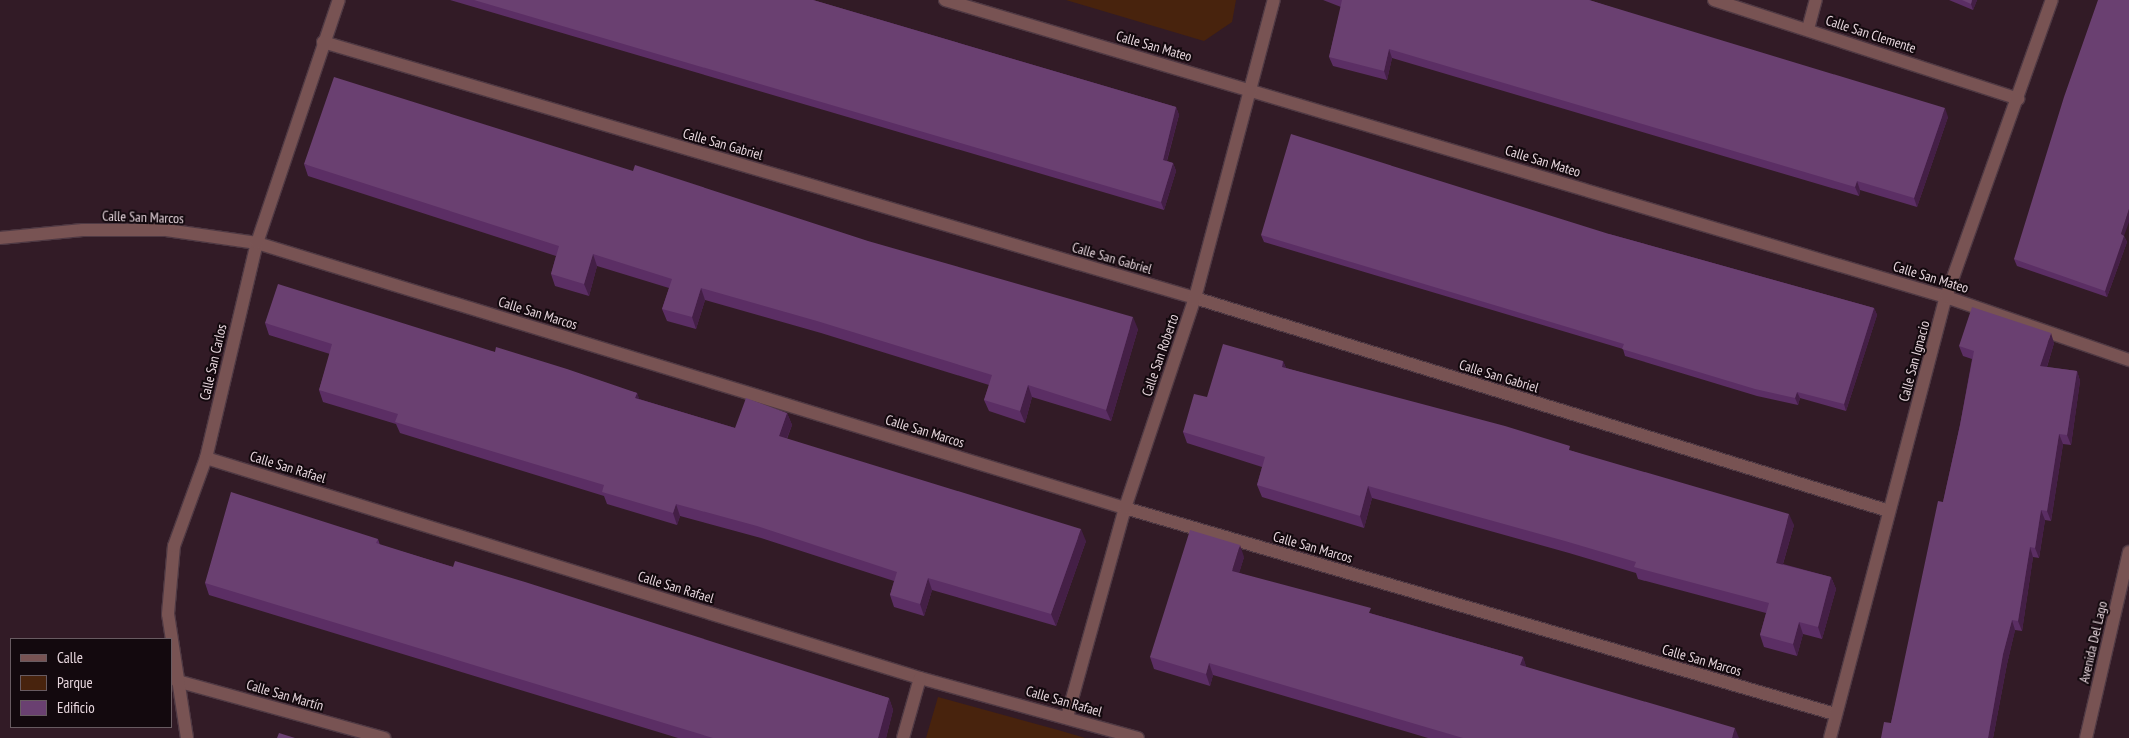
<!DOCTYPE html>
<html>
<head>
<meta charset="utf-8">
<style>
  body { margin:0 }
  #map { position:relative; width:2129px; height:738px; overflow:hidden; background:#321b26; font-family:"PT Sans Narrow",sans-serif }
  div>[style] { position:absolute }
  .green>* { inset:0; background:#48230d }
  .roads { filter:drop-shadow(1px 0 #4f3943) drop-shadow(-1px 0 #4f3943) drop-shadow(0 1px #4f3943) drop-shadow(0 -1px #4f3943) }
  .street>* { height:12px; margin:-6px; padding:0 6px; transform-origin:6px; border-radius:6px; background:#785353 }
  .wall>* { inset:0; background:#5b2e64 }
  .shaded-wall>* { inset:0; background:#441f46 }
  .building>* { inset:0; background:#6a4071 }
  span { translate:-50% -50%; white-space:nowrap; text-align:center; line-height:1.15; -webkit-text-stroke:4px #13090e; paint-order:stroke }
  .street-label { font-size:14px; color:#e7d6dd }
  .legend { position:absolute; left:10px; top:638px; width:162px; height:90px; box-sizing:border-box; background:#13090e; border:1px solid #685b61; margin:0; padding:6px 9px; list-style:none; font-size:15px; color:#e7d6dd }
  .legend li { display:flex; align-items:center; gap:10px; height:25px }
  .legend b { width:25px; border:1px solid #685b61 }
</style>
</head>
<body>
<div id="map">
  <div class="green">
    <i style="clip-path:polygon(1066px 0,1236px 0,1232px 22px,1204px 41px)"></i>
    <i style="clip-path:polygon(938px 697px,1058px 730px,1085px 738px,926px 738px)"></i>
  </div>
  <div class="roads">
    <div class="street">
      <i style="left:945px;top:0;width:1044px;rotate:16.53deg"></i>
      <i style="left:1946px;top:297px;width:194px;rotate:19deg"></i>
      <i style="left:1714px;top:0;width:320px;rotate:18deg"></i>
      <i style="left:1808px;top:29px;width:30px;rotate:-75deg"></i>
      <i style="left:323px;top:42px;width:909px;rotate:16.36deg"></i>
      <i style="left:1195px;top:298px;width:726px;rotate:17.06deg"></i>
      <i style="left:0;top:238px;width:83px;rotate:-5.5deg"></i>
      <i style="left:83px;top:230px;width:83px"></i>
      <i style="left:166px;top:230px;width:92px;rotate:8.1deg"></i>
      <i style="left:257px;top:243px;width:908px;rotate:16.98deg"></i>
      <i style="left:1125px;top:508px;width:739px;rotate:16.18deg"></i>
      <i style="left:206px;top:458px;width:747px;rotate:17.13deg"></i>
      <i style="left:920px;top:678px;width:226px;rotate:15.4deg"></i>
      <i style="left:177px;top:681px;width:215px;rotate:15.4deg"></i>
      <i style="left:1067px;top:717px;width:217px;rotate:-74.5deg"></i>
      <i style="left:1125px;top:508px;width:221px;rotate:-71.6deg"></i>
      <i style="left:1195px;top:298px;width:308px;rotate:-75.2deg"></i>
      <i style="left:187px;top:738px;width:125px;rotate:-98.7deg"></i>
      <i style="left:168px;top:614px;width:68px;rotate:-85deg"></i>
      <i style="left:174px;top:546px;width:94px;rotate:-70deg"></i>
      <i style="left:206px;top:458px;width:221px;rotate:-76.7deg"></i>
      <i style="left:257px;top:243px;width:256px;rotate:-71.4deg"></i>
      <i style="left:903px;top:738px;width:62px;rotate:-74.2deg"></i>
      <i style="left:1830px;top:738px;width:456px;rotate:-75.3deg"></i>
      <i style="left:1946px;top:297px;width:315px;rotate:-70.4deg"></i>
      <i style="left:2086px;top:738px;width:191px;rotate:-77deg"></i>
    </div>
  </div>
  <div class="wall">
    <i style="clip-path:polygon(450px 0,813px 0,1176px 107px,1179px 115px,1167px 161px,1173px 163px,1176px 171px,1164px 210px)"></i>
    <i style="clip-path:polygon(1323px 0,1589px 0,1948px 117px,1917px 207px,1860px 190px,1859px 196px,1392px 58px,1387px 80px,1333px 66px,1329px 57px,1341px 7px)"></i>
    <i style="clip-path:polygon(1949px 0,1977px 0,1973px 10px)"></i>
    <i style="clip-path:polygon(304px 164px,1138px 329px,1111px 421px,1032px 397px,1025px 423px,989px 411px,984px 400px,989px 385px,821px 333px,705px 300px,696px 329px,667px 321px,662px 309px,669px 288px,597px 266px,589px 296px,555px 286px,551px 274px,556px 256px,308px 176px)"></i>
    <i style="clip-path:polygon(1609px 234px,1874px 308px,1877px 315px,1846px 411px,1800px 398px,1798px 405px,1757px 396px,1625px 356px,1623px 349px,1264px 242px,1261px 235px)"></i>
    <i style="clip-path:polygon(2124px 236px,2127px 242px,2107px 297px,2017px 266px,2014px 259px)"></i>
    <i style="clip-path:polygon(265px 323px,495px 352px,637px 393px,639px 399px,735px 428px,787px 413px,792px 425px,787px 439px,1086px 541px,1056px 626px,932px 590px,924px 616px,894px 607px,890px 595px,894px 581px,761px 538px,680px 516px,677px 525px,607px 504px,604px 496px,400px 433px,396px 424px,323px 402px,319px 390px,330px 354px,269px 335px)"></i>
    <i style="clip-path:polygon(2054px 343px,2047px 367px,2077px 371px,2080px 381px,2071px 445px,2063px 444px,2051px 521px,2045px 520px,2039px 558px,2033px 557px,2022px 631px,2015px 630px,2007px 664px,1993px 738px,1881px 738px,1891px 723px,1943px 502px,1960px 425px,1972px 359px,1963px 356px,1959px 346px)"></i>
    <i style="clip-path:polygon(1283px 361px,1286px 368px,1572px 451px,1794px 525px,1783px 564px,1831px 577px,1836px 589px,1822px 639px,1803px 634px,1797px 656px,1764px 647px,1760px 635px,1766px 613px,1638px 579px,1636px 573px,1569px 553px,1372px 498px,1364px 528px,1262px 497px,1257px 485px,1262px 467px,1187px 443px,1183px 432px,1207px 397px)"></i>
    <i style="clip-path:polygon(378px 539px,380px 545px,889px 698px,893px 710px,886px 738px,678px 738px,209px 595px,205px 583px)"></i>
    <i style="clip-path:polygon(1244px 557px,1239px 573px,1373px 614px,1523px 657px,1526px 667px,1739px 738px,1428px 738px,1213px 675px,1210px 686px,1154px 669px,1150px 657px)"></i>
  </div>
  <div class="shaded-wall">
    <i style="clip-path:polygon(1972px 0,1977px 0,1973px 10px,1971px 4px)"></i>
    <i style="clip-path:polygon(1389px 49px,1392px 58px,1387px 80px,1384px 71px)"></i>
    <i style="clip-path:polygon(1176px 107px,1179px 115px,1165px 167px,1163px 160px)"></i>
    <i style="clip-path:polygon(1945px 108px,1948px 117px,1917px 207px,1914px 198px)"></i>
    <i style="clip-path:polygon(1173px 163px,1176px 171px,1164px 210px,1161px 202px)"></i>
    <i style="clip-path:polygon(1857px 181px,1860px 190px,1859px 196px,1855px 187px)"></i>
    <i style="clip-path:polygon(2129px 209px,2129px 222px,2124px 236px,2127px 242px,2107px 297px,2105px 291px,2121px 234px)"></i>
    <i style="clip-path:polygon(593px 254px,597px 266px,589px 296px,584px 284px)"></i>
    <i style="clip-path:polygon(701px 288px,705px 300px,696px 329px,692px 317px)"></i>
    <i style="clip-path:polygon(1874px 308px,1877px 315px,1846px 411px,1844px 404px)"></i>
    <i style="clip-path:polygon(1133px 317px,1138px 329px,1111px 421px,1106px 410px)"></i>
    <i style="clip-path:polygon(2051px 333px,2054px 343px,2044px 376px,2040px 366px)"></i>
    <i style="clip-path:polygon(1283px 361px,1288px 373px,1282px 367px)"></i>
    <i style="clip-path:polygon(2077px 371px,2080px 381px,2071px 445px,2067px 435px)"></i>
    <i style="clip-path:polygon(1028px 385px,1032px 397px,1025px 423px,1020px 411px)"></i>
    <i style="clip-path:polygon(1797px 392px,1800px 398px,1798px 405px,1795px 398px)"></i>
    <i style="clip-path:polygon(637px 393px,641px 404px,635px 398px)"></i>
    <i style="clip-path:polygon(787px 413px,792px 425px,783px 448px,779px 436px)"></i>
    <i style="clip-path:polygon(2059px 434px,2063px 444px,2051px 521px,2047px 511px)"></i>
    <i style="clip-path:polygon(1368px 486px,1372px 498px,1364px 528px,1360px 516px)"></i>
    <i style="clip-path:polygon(676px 504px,680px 516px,677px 525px,673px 513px)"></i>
    <i style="clip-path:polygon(2041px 510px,2045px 520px,2039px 558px,2035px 548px)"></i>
    <i style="clip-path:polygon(1789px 514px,1794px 525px,1780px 574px,1776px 563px)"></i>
    <i style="clip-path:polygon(1081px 529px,1086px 541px,1056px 626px,1051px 614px)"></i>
    <i style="clip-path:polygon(1240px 545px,1244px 557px,1236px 583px,1232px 571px)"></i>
    <i style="clip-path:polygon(2030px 547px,2033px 557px,2022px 631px,2018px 621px)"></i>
    <i style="clip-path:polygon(1831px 577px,1836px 589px,1822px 639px,1818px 627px)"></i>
    <i style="clip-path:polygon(928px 578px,932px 590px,924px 616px,920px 604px)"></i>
    <i style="clip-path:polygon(2012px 620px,2015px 630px,2007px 664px,1993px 738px,1988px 738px,2003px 654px)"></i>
    <i style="clip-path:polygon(1799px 622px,1803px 634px,1797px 656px,1793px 644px)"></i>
    <i style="clip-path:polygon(1523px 657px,1527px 669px,1520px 665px)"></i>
    <i style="clip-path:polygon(1209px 663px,1213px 675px,1210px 686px,1206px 674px)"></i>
    <i style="clip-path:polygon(889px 698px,893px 710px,886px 738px,878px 738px)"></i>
    <i style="clip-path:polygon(1735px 728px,1739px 738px,1732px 738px)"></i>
  </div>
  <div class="building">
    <i style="clip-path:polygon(474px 0,813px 0,1176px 107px,1163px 160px,1173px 163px,1161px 202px)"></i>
    <i style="clip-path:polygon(1342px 0,1589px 0,1945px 108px,1914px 198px,1857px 181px,1855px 187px,1389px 49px,1384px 71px,1329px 57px)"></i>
    <i style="clip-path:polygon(1962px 0,1972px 0,1971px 4px)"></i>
    <i style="clip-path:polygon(2098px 0,2129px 0,2129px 209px,2121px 234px,2124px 236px,2105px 291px,2014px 259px,2064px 97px)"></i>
    <i style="clip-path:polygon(334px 77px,633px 171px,635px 165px,868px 241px,1133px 317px,1106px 410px,1028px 385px,1020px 411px,984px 400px,992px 375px,817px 321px,701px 288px,692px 317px,662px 309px,672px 279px,593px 254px,584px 284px,551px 274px,559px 246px,304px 164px)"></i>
    <i style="clip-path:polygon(1291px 134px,1609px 234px,1874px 308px,1844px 404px,1797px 392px,1795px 398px,1755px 389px,1622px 349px,1624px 344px,1261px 235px)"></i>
    <i style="clip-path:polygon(278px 284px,495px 352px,496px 347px,567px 369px,637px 393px,635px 398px,735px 428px,746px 398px,787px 413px,779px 436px,1081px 529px,1051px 614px,928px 578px,920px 604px,890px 595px,897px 572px,757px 526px,676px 504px,673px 513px,602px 492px,604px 485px,395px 422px,398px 414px,319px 390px,332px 344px,265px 323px)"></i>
    <i style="clip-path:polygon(1972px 307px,2051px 333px,2040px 366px,2077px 371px,2067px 435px,2059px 434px,2047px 511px,2041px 510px,2035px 548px,2030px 547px,2018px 621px,2012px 620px,2003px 654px,1988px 738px,1881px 738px,1884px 722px,1891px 723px,1938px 501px,1943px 502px,1960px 425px,1974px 351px,1959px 346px)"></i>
    <i style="clip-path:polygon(1223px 344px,1283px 361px,1282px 367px,1505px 426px,1570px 446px,1569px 450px,1789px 514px,1776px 563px,1831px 577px,1818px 627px,1799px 622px,1793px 644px,1760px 635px,1769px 603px,1634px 567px,1636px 562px,1565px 541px,1368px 486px,1360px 516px,1257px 485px,1265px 457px,1183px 432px,1194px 394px,1207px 397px)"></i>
    <i style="clip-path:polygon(231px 492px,378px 539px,376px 543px,453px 567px,455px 561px,525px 582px,889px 698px,878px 738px,713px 738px,205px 583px)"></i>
    <i style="clip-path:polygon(1190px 530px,1240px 545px,1232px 571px,1371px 608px,1369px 613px,1523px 657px,1520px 665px,1735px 728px,1732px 738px,1463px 738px,1209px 663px,1206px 674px,1150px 657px)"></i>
    <i style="clip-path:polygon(279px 733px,295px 738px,277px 738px)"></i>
  </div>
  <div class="street-label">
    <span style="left:1871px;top:34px;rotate:18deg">Calle San Clemente</span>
    <span style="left:1154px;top:46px;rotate:16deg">Calle San Mateo</span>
    <span style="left:723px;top:144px;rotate:16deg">Calle San Gabriel</span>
    <span style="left:1543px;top:161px;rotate:17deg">Calle San Mateo</span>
    <span style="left:143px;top:217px;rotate:2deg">Calle San Marcos</span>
    <span style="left:1112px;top:258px;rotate:16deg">Calle San Gabriel</span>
    <span style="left:1931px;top:277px;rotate:17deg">Calle San Mateo</span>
    <span style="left:538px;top:313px;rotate:17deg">Calle San Marcos</span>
    <span style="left:1160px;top:355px;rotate:-71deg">Calle San Roberto</span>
    <span style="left:1914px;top:361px;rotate:-75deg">Calle San Ignacio</span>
    <span style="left:213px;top:362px;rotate:-77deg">Calle San Carlos</span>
    <span style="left:1499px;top:376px;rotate:17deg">Calle San Gabriel</span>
    <span style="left:925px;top:431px;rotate:17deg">Calle San Marcos</span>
    <span style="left:288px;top:467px;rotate:17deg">Calle San Rafael</span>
    <span style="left:1313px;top:547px;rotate:16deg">Calle San Marcos</span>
    <span style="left:676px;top:587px;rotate:17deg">Calle San Rafael</span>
    <span style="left:2093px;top:642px;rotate:-77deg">Avenida Del Lago</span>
    <span style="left:1702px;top:660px;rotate:16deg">Calle San Marcos</span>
    <span style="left:285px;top:695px;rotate:16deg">Calle San Martín</span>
    <span style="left:1064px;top:701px;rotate:16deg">Calle San Rafael</span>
  </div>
  <ul class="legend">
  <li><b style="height:6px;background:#785353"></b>Calle</li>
  <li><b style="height:14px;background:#48230d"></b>Parque</li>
  <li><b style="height:14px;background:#6a4071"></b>Edificio</li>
  </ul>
</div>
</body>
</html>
